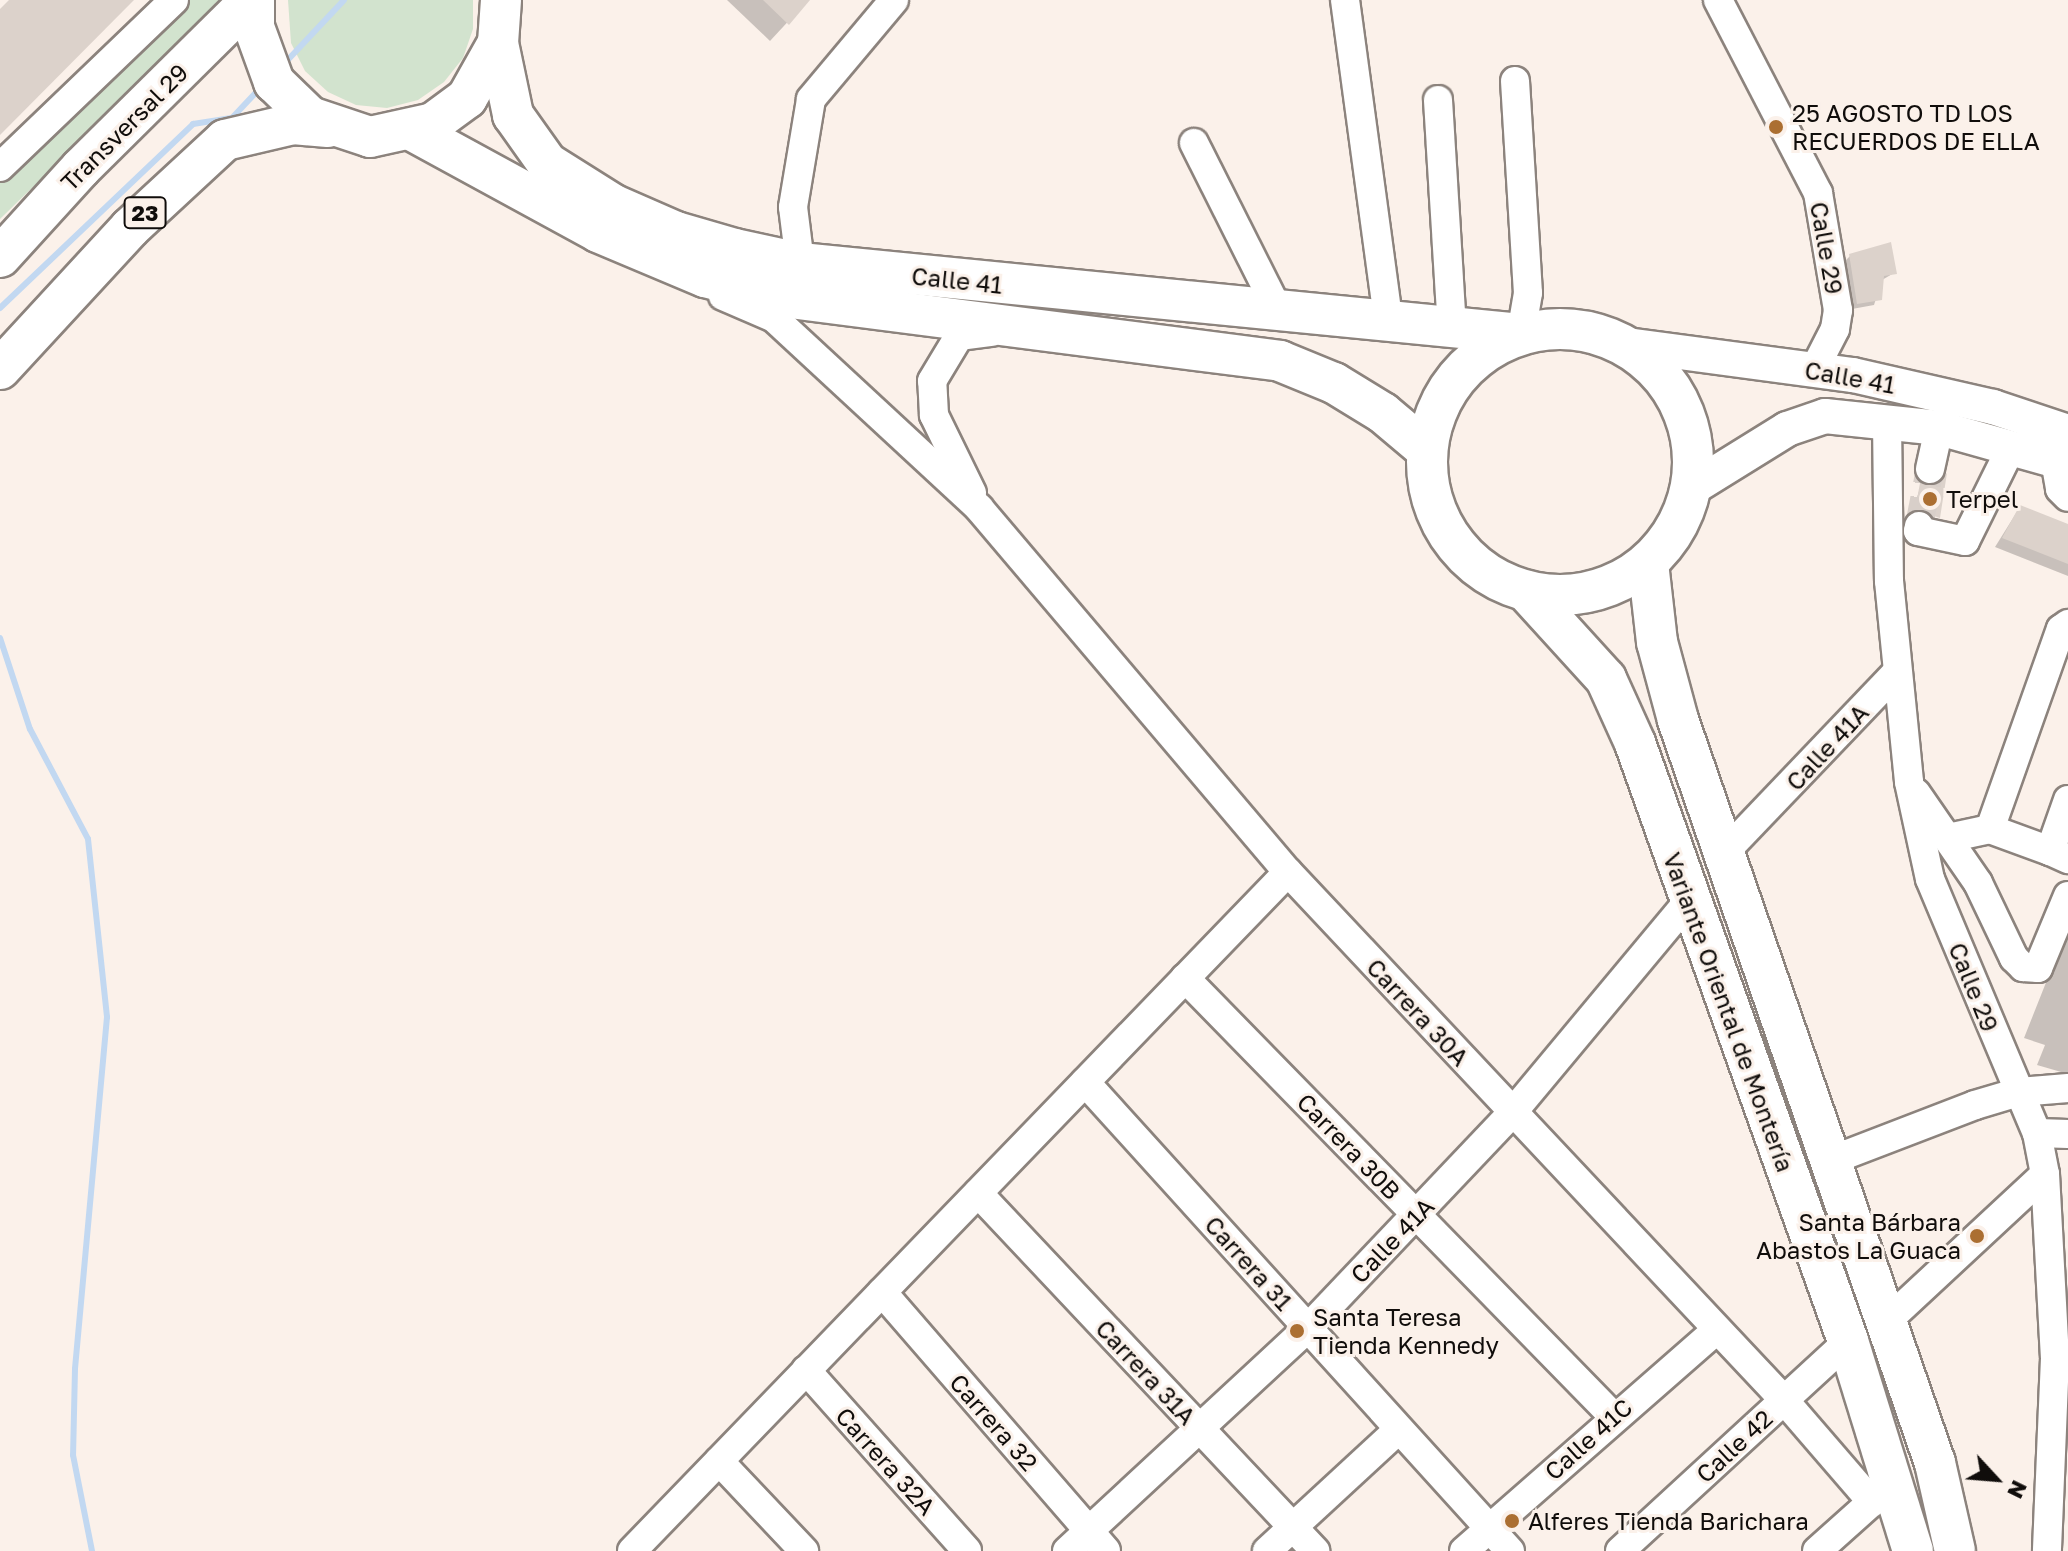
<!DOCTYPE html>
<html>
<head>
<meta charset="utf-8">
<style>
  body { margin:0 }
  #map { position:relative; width:2068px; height:1551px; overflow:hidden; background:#fbf1ea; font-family:"Golos Text",sans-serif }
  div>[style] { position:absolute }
  .green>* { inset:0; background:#d2e3ce }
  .shadow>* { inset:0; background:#0003 }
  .stream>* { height:6px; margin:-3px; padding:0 3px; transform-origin:3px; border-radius:3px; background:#c2d8f1 }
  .building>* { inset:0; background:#dcd2cb }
  .minor-tunnel>* { height:28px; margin-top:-14px; transform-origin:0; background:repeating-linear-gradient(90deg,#d8cfc9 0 28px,transparent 0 42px) }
  .roads { filter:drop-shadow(2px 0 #8c837d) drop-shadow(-2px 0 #8c837d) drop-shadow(0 2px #8c837d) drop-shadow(0 -2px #8c837d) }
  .minor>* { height:28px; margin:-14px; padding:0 14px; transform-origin:14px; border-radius:14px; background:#fff }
  .major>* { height:34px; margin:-17px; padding:0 17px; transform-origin:17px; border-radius:17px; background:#fff }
  .highway>* { height:40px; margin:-20px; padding:0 20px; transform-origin:20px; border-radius:20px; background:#fff }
  .highway>.ring { margin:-20px; padding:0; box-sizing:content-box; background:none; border:40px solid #fff; border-radius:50% }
  .dots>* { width:22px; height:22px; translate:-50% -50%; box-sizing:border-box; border:4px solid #fbf1ea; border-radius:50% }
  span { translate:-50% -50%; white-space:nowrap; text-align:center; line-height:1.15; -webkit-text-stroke:6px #fbf1ea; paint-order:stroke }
  .shield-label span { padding:2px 6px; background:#fbf1ea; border:2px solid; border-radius:6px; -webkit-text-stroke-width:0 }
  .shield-label { font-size:22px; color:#100d0b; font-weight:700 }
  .poi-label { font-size:24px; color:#100d0b }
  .left { translate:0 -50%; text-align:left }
  .right { translate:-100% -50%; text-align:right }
  .street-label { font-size:24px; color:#100d0b }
  .north { position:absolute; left:1956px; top:1439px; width:80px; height:80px; -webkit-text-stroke:6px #fbf1ea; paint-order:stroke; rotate:116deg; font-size:22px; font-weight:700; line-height:32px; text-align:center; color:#100d0b }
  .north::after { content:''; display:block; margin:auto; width:28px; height:36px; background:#100d0b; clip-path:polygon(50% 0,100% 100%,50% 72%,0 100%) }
</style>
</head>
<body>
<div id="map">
  <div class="green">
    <i style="clip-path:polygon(180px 0,225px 0,0 219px,0 175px)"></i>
    <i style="clip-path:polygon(288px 0,473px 0,473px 29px,463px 58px,444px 82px,418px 100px,387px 108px,356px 105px,328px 92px,305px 71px,291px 43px)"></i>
  </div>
  <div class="shadow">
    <i style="clip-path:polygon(727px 0,808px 0,770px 41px)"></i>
    <i style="clip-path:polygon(1850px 256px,1894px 273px,1882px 280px,1874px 305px,1852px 309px,1845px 261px)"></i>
    <i style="clip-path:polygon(1921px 485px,1936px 487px,1934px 521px,1912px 513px)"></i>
    <i style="clip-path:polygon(2020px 507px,2068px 526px,2068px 576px,1995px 547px)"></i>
    <i style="clip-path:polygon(2068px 927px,2068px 1074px,2037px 1065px,2045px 1045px,2024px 1038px)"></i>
  </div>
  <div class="stream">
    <i style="left:283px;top:65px;width:89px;rotate:-46.8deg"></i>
    <i style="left:0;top:308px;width:267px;rotate:-43.6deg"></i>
    <i style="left:193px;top:124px;width:39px;rotate:-9deg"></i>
    <i style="left:232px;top:118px;width:42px;rotate:-46.9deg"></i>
    <i style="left:0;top:638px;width:96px;rotate:71.8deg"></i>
    <i style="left:30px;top:729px;width:124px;rotate:62.2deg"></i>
    <i style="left:88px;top:839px;width:179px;rotate:83.9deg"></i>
    <i style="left:107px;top:1017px;width:353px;rotate:95.2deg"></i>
    <i style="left:75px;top:1369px;width:86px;rotate:91.3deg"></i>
    <i style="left:73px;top:1455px;width:98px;rotate:78.8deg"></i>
  </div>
  <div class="building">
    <i style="clip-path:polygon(9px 0,134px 0,0 135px,0 9px)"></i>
    <i style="clip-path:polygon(763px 0,810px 0,789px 25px)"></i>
    <i style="clip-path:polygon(1891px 242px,1897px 274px,1884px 276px,1882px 300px,1857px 304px,1849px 254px)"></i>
    <i style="clip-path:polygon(1947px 473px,1940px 518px,1915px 510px,1920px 483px,1936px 485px)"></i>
    <i style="clip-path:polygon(2020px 505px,2068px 524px,2068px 564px,2002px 538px)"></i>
  </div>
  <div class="minor-tunnel">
    <i style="left:1919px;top:526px;width:58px;rotate:-79.1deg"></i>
  </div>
  <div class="roads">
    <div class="minor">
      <i style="left:1345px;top:0;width:327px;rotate:82.3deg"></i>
      <i style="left:1718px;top:0;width:217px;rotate:62.6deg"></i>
      <i style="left:1818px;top:193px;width:119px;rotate:80.3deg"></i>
      <i style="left:1838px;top:310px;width:19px;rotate:99deg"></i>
      <i style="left:1835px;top:329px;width:46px;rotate:117.1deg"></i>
      <i style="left:1515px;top:81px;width:212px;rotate:86.5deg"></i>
      <i style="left:1528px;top:293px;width:42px;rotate:99.7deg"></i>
      <i style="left:1438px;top:100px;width:231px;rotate:86.5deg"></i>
      <i style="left:1194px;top:143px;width:191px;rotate:63.3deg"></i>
      <i style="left:0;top:167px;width:241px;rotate:-43.8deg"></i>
      <i style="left:800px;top:263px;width:56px;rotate:-97.1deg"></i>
      <i style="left:793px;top:207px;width:109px;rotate:-80.5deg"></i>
      <i style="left:811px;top:99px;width:129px;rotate:-50deg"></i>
      <i style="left:723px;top:296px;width:56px;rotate:23.3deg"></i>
      <i style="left:774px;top:318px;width:280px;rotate:42.8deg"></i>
      <i style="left:979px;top:508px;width:477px;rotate:49.7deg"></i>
      <i style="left:1288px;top:872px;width:724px;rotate:46.79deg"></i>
      <i style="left:1784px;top:1400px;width:135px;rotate:49.2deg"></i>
      <i style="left:1887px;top:421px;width:160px;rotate:89.3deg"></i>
      <i style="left:1889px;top:581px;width:202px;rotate:84.3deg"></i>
      <i style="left:1909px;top:782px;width:99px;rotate:77.8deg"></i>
      <i style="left:1930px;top:879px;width:276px;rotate:67.2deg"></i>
      <i style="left:2037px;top:1133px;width:42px;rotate:79deg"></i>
      <i style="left:2045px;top:1174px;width:184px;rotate:86.9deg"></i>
      <i style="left:2055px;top:1358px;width:193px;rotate:92.4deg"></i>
      <i style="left:2055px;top:460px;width:29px;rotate:80deg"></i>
      <i style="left:2060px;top:489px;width:11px;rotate:45deg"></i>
      <i style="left:1930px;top:469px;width:42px;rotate:-77.6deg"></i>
      <i style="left:972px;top:493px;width:87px;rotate:-116deg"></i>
      <i style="left:934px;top:415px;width:34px;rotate:-93deg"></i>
      <i style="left:932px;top:381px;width:52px;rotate:-59deg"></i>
      <i style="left:959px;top:336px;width:33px;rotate:-7deg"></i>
      <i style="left:1919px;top:526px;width:5px;rotate:101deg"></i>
      <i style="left:1918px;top:531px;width:48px;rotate:12deg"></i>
      <i style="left:1965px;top:541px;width:104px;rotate:-63.7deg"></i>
      <i style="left:1916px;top:793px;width:109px;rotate:55.4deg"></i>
      <i style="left:1978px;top:883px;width:83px;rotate:64.4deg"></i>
      <i style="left:2014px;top:958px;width:13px;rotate:45deg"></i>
      <i style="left:2023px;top:967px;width:15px;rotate:4deg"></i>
      <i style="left:2038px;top:968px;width:78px;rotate:-67.4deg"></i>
      <i style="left:2068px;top:800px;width:54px;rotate:109.4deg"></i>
      <i style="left:2050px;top:851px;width:20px;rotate:24deg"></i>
      <i style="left:1990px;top:829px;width:212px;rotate:-70.5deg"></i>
      <i style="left:2061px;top:629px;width:9px;rotate:-36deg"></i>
      <i style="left:1948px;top:838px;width:43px;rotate:-12.1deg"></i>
      <i style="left:1990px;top:829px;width:64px;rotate:20.1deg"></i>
      <i style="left:1725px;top:852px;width:246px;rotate:-46.3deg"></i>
      <i style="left:1185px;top:978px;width:612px;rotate:45.66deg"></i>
      <i style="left:1085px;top:1082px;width:633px;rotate:47.82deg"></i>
      <i style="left:2037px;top:1133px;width:31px;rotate:2deg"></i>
      <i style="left:1832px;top:1160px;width:153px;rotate:-21deg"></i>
      <i style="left:1975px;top:1105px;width:46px;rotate:-16.5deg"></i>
      <i style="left:2019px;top:1092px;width:49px;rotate:-4.7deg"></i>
      <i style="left:978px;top:1193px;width:492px;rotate:46.7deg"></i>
      <i style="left:882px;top:1292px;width:342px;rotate:49.1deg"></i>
      <i style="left:1886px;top:1322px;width:217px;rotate:-42.9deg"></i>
      <i style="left:806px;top:1370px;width:242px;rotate:48.3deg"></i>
      <i style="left:719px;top:1461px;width:124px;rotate:46.6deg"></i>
      <i style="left:632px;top:1551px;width:944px;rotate:-45.99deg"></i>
      <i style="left:1067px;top:1551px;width:328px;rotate:-42.8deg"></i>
      <i style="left:1308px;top:1328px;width:296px;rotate:-46.5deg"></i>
      <i style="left:1512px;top:1113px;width:275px;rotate:-50.2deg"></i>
      <i style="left:1267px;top:1551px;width:178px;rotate:-42.7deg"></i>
      <i style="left:1464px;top:1551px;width:334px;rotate:-41.2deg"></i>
      <i style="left:1620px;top:1551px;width:310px;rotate:-42.6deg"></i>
      <i style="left:1817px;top:1551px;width:90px;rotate:-41.8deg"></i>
    </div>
    <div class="major">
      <i style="left:1627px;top:345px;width:228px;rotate:7.6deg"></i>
      <i style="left:1853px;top:375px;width:144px;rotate:12.9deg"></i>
      <i style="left:1993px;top:407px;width:79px;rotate:18.4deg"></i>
      <i style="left:1692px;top:488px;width:112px;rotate:-31.8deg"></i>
      <i style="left:1787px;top:429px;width:40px;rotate:-18.9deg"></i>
      <i style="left:1825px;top:416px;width:115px;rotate:6deg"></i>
      <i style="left:1939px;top:428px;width:134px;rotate:15.6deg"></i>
    </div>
    <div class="highway">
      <i style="left:254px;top:0;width:27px;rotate:90deg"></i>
      <i style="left:254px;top:27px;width:59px;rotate:70deg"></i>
      <i style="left:274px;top:82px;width:50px;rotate:44.2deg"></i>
      <i style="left:310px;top:117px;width:63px;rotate:18.4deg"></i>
      <i style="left:370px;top:137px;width:65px;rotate:-12.5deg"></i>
      <i style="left:433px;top:123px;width:42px;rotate:-36.3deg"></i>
      <i style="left:467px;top:98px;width:63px;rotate:-60.6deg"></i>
      <i style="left:498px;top:43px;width:43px;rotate:-86deg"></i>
      <i style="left:498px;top:43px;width:74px;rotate:78.2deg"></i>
      <i style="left:513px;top:115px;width:59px;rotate:54.7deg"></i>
      <i style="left:547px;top:163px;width:77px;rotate:32.2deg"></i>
      <i style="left:612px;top:204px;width:70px;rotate:23.6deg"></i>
      <i style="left:676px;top:232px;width:61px;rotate:16.1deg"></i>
      <i style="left:735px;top:249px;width:66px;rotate:12.2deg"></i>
      <i style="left:800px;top:263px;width:724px;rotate:5.62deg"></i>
      <i style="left:413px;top:131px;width:211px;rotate:28.6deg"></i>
      <i style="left:598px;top:232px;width:116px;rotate:22.8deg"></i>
      <i style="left:705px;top:277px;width:88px;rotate:13.9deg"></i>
      <i style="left:790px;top:298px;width:494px;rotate:7.3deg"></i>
      <i style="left:1280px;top:361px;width:58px;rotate:22.2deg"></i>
      <i style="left:1334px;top:383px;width:57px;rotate:31.5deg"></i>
      <i style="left:1383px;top:413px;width:57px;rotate:40.1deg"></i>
      <i style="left:0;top:257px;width:120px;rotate:-47.7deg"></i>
      <i style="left:81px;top:168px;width:239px;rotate:-44.7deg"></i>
      <i class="ring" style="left:1427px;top:329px;width:226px;height:226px"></i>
      <i style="left:0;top:369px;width:192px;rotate:-47.3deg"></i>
      <i style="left:130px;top:228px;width:129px;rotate:-42.8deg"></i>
      <i style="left:225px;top:140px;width:70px;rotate:-13.2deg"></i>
      <i style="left:293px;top:124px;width:35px;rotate:5deg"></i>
      <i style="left:1648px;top:563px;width:80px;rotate:83.5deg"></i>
      <i style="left:1657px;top:642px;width:81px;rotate:74.9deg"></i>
      <i style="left:1678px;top:720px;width:786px;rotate:70.92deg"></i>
      <i style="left:1935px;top:1463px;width:90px;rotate:77.2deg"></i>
      <i style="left:1526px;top:591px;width:119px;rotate:47.7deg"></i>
      <i style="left:1606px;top:679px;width:70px;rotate:65.6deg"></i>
      <i style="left:1635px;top:743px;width:635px;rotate:70.39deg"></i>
      <i style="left:1848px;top:1341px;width:220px;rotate:72.8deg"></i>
    </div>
  </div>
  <div class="dots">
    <i style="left:1776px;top:127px;background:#ab6f32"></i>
    <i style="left:1930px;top:499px;background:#ab6f32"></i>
    <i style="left:1977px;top:1236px;background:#ab6f32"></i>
    <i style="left:1297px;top:1331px;background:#ab6f32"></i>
    <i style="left:1512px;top:1521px;background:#ab6f32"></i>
  </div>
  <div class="shield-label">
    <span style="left:145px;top:213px">23</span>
  </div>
  <div class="poi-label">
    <span class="left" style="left:1792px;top:127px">25 AGOSTO TD LOS<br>RECUERDOS DE ELLA</span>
    <span class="left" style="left:1946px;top:499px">Terpel</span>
    <span class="right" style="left:1961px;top:1236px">Santa Bárbara<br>Abastos La Guaca</span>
    <span class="left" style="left:1313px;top:1331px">Santa Teresa<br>Tienda Kennedy</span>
    <span class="left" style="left:1528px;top:1521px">Alferes Tienda Barichara</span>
  </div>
  <div class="street-label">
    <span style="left:124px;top:127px;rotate:-45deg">Transversal 29</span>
    <span style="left:1827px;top:248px;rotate:80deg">Calle 29</span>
    <span style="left:957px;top:280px;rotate:6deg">Calle 41</span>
    <span style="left:1850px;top:377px;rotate:10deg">Calle 41</span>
    <span style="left:1827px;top:747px;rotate:-47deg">Calle 41A</span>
    <span style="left:1974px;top:987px;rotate:68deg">Calle 29</span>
    <span style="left:1418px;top:1012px;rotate:47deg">Carrera 30A</span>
    <span style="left:1729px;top:1012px;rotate:70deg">Variante Oriental de Montería</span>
    <span style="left:1349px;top:1146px;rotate:46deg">Carrera 30B</span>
    <span style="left:1392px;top:1240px;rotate:-46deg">Calle 41A</span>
    <span style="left:1249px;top:1263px;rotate:48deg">Carrera 31</span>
    <span style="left:1146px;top:1372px;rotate:47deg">Carrera 31A</span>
    <span style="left:994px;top:1422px;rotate:49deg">Carrera 32</span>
    <span style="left:1588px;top:1439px;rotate:-42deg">Calle 41C</span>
    <span style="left:1734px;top:1446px;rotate:-43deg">Calle 42</span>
    <span style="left:886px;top:1461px;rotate:48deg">Carrera 32A</span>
  </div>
  <div class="north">N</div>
</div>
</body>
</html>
